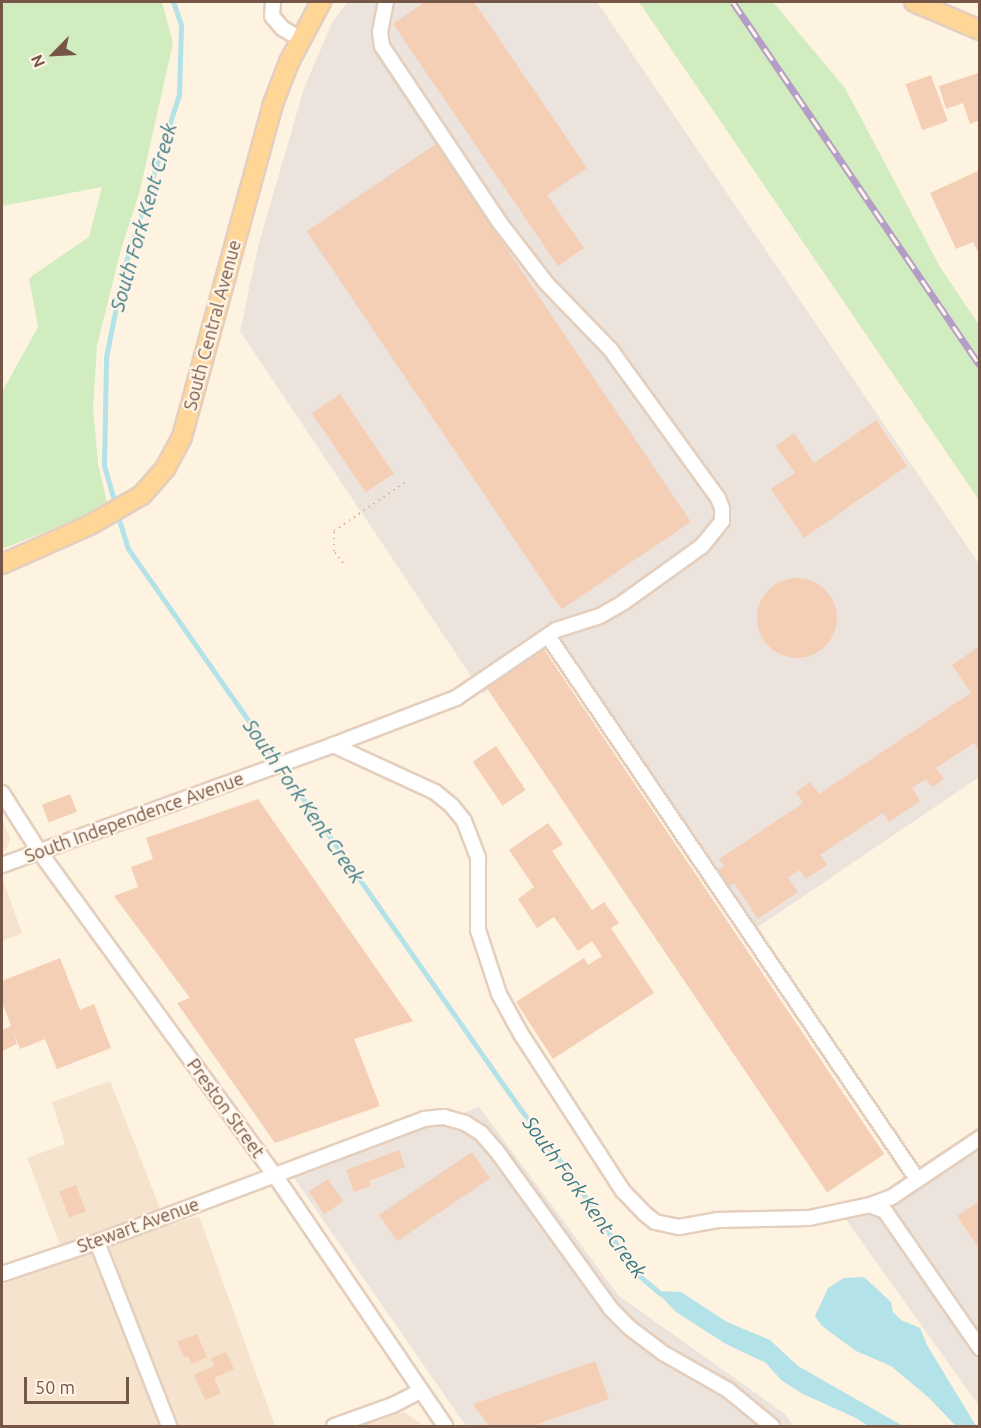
<!DOCTYPE html>
<html>
<head>
<meta charset="utf-8">
<style>
  body { margin:0 }
  #map { position:relative; width:981px; height:1428px; overflow:hidden; background:#fef2e0; font-family:Ubuntu,sans-serif }
  div>[style] { position:absolute }
  .residential>* { inset:0; background:#f6e3ce }
  .industrial>* { inset:0; background:#ece3dc }
  .green>* { inset:0; background:#d1ecbe }
  .water>* { inset:0; background:#b3e2e8 }
  .stream>* { height:4.5px; margin:-2.25px; padding:0 2.25px; transform-origin:2.25px; border-radius:2.25px; background:#b3e2e8 }
  .building>* { inset:0; background:#f5ceb6; transform-origin:0 0 }
  .round { border-radius:50% }
  .path>* { height:2px; margin-top:-1px; transform-origin:0; background:repeating-linear-gradient(90deg,#dab199 0 1.5px,transparent 0 6px) }
  .roads { filter:drop-shadow(2px 0 #e4cfbe) drop-shadow(-2px 0 #e4cfbe) drop-shadow(0 2px #e4cfbe) drop-shadow(0 -2px #e4cfbe) }
  .minor>* { height:14px; margin:-7px; padding:0 7px; transform-origin:7px; border-radius:7px; background:#fff }
  .major>* { height:18px; margin:-9px; padding:0 9px; transform-origin:9px; border-radius:9px; background:#ffd696 }
  .rail>* { height:7px; margin-top:-3.5px; transform-origin:0; background:repeating-linear-gradient(90deg,#fff5e8 0 14px,#b49ec7 0 28px); box-sizing:border-box; border-block:2px solid #b49ec7 }
  span { translate:-50% -50%; white-space:nowrap; text-align:center; line-height:1.15; -webkit-text-stroke:4.5px #fff5e8; paint-order:stroke }
  .street-label { font-size:18px; color:#765646 }
  .water-label { font-size:20px; color:#3b7a84; font-style:italic }
  .frame { position:absolute; inset:0; border:3px solid #765646; pointer-events:none }
  .north { position:absolute; left:24px; top:24px; width:60px; height:60px; -webkit-text-stroke:4px #fff5e8; paint-order:stroke; rotate:246deg; font-size:16px; font-weight:700; line-height:24px; text-align:center; color:#765646 }
  .north::after { content:''; display:block; margin:auto; width:21px; height:27px; background:#765646; clip-path:polygon(50% 0,100% 100%,50% 72%,0 100%) }
  .scale { position:absolute; left:24px; top:1377px; width:105px; height:27px; box-sizing:border-box; border:3px solid #765646; border-top:0; padding-left:8px; font-size:18px; line-height:21px; white-space:nowrap; color:#765646; -webkit-text-stroke:4px #fff5e8; paint-order:stroke }
</style>
</head>
<body>
<div id="map">
  <div class="residential">
    <i style="clip-path:polygon(2px 820px,10px 838px,8px 846px,2px 853px)"></i>
    <i style="clip-path:polygon(2px 877px,22px 933px,2px 941px)"></i>
    <i style="clip-path:polygon(110px 1081px,167px 1226px,199px 1216px,275px 1426px,2px 1426px,2px 1285px,66px 1261px,27px 1158px,65px 1144px,52px 1102px)"></i>
    <i style="clip-path:polygon(405px 1412px,424px 1426px,360px 1426px,394px 1414px)"></i>
  </div>
  <div class="industrial">
    <i style="clip-path:polygon(348px 2px,597px 2px,979px 564px,979px 777px,752px 931px,559px 639px,483px 694px,240px 331px,258px 247px,304px 88px,333px 21px)"></i>
    <i style="clip-path:polygon(479px 1107px,619px 1296px,785px 1414px,793px 1426px,466px 1426px,294px 1178px)"></i>
    <i style="clip-path:polygon(979px 1127px,979px 1406px,844px 1217px)"></i>
  </div>
  <div class="green">
    <i style="clip-path:polygon(2px 2px,162px 2px,173px 43px,140px 190px,120px 253px,97px 346px,93px 407px,98px 464px,107px 502px,77px 519px,2px 549px,2px 392px,38px 327px,29px 278px,89px 237px,102px 187px,2px 206px)"></i>
    <i style="clip-path:polygon(639px 2px,773px 2px,845px 88px,940px 267px,979px 325px,979px 500px)"></i>
  </div>
  <div class="water">
    <i style="clip-path:polygon(864px 1277px,891px 1302px,893px 1312px,901px 1320px,920px 1328px,927px 1345px,976px 1426px,956px 1426px,928px 1397px,891px 1366px,856px 1351px,822px 1326px,815px 1316px,828px 1288px,844px 1278px)"></i>
    <i style="clip-path:polygon(656px 1291px,681px 1292px,727px 1322px,770px 1340px,798px 1366px,903px 1426px,868px 1426px,856px 1418px,803px 1394px,781px 1380px,766px 1363px,726px 1344px,676px 1312px)"></i>
  </div>
  <div class="stream">
    <i style="left:115px;top:504px;width:40px;rotate:-106deg"></i>
    <i style="left:104px;top:466px;width:108px;rotate:-88.9deg"></i>
    <i style="left:106px;top:358px;width:89px;rotate:-78.9deg"></i>
    <i style="left:123px;top:271px;width:186px;rotate:-72.4deg"></i>
    <i style="left:179px;top:94px;width:69px;rotate:-88.3deg"></i>
    <i style="left:181px;top:25px;width:24px;rotate:-109deg"></i>
    <i style="left:118px;top:515px;width:34px;rotate:73deg"></i>
    <i style="left:128px;top:548px;width:684px;rotate:55.01deg"></i>
    <i style="left:520px;top:1108px;width:81px;rotate:52.6deg"></i>
    <i style="left:569px;top:1172px;width:120px;rotate:56.6deg"></i>
    <i style="left:635px;top:1272px;width:33px;rotate:40deg"></i>
  </div>
  <div class="building">
    <i style="clip-path:polygon(425px 2px,474px 2px,587px 168px,547px 195px,584px 248px,558px 266px,393px 24px)"></i>
    <i style="clip-path:polygon(978px 73px,980px 120px,970px 124px,963px 103px,946px 109px,939px 86px)"></i>
    <i style="left:931px;top:75px;width:49px;height:27px;rotate:70deg"></i>
    <i style="left:436px;top:144px;width:456px;height:156px;rotate:56deg"></i>
    <i style="clip-path:polygon(980px 170px,980px 256px,973px 242px,956px 249px,930px 193px)"></i>
    <i style="left:340px;top:394px;width:96px;height:34px;rotate:56deg"></i>
    <i style="clip-path:polygon(876px 420px,907px 466px,804px 538px,771px 489px,795px 473px,776px 446px,794px 433px,814px 463px)"></i>
    <i class="round" style="left:757px;top:578px;width:80px;height:80px"></i>
    <i style="left:541px;top:645px;width:614px;height:69px;rotate:56deg"></i>
    <i style="clip-path:polygon(980px 646px,980px 751px,974px 743px,936px 768px,944px 779px,932px 787px,926px 779px,912px 788px,920px 801px,889px 822px,883px 813px,820px 855px,827px 865px,806px 879px,800px 870px,788px 877px,798px 892px,758px 919px,734px 883px,726px 889px,715px 872px,724px 866px,719px 859px,803px 803px,796px 792px,810px 782px,819px 794px,971px 693px,952px 665px)"></i>
    <i style="left:496px;top:746px;width:53px;height:28px;rotate:56deg"></i>
    <i style="left:70px;top:794px;width:19px;height:30px;rotate:69deg"></i>
    <i style="clip-path:polygon(258px 799px,413px 1021px,354px 1039px,380px 1106px,275px 1143px,177px 1003px,190px 998px,114px 896px,138px 887px,131px 867px,153px 859px,146px 838px)"></i>
    <i style="clip-path:polygon(548px 823px,563px 844px,552px 851px,592px 910px,604px 902px,619px 923px,611px 928px,654px 993px,553px 1059px,516px 1002px,584px 958px,588px 965px,602px 956px,592px 941px,578px 951px,554px 917px,537px 928px,518px 899px,534px 887px,509px 850px)"></i>
    <i style="clip-path:polygon(60px 958px,80px 1010px,94px 1004px,111px 1048px,57px 1069px,45px 1039px,20px 1049px,13px 1031px,17px 1044px,2px 1051px,2px 1030px,11px 1026px,2px 1002px,2px 981px)"></i>
    <i style="clip-path:polygon(399px 1150px,405px 1167px,369px 1181px,371px 1186px,354px 1192px,346px 1170px)"></i>
    <i style="left:472px;top:1152px;width:32px;height:112px;rotate:56deg"></i>
    <i style="left:328px;top:1179px;width:27px;height:23px;rotate:56deg"></i>
    <i style="left:76px;top:1185px;width:28px;height:18px;rotate:69deg"></i>
    <i style="clip-path:polygon(980px 1201px,980px 1250px,957px 1216px)"></i>
    <i style="clip-path:polygon(197px 1334px,207px 1357px,191px 1364px,188px 1356px,184px 1357px,177px 1342px)"></i>
    <i style="clip-path:polygon(226px 1352px,234px 1369px,214px 1378px,221px 1393px,205px 1400px,194px 1375px,214px 1366px,211px 1358px)"></i>
    <i style="clip-path:polygon(595px 1361px,609px 1399px,532px 1426px,489px 1426px,473px 1404px)"></i>
  </div>
  <div class="path">
    <i style="left:343px;top:563px;width:15px;rotate:-127deg"></i>
    <i style="left:334px;top:551px;width:20px;rotate:-90deg"></i>
    <i style="left:334px;top:531px;width:88px;rotate:-34.4deg"></i>
  </div>
  <div class="roads">
    <div class="minor">
      <i style="left:273px;top:2px;width:14px;rotate:94deg"></i>
      <i style="left:272px;top:16px;width:16px;rotate:50deg"></i>
      <i style="left:282px;top:28px;width:21px;rotate:31deg"></i>
      <i style="left:548px;top:636px;width:657px;rotate:55.8deg"></i>
      <i style="left:333px;top:745px;width:112px;rotate:24.7deg"></i>
      <i style="left:435px;top:792px;width:22px;rotate:39deg"></i>
      <i style="left:452px;top:806px;width:19px;rotate:51deg"></i>
      <i style="left:464px;top:821px;width:40px;rotate:69deg"></i>
      <i style="left:478px;top:858px;width:72px;rotate:90deg"></i>
      <i style="left:478px;top:930px;width:67px;rotate:71.8deg"></i>
      <i style="left:499px;top:994px;width:46px;rotate:61.2deg"></i>
      <i style="left:521px;top:1034px;width:187px;rotate:57deg"></i>
      <i style="left:623px;top:1191px;width:30px;rotate:46deg"></i>
      <i style="left:644px;top:1213px;width:14px;rotate:39deg"></i>
      <i style="left:655px;top:1222px;width:25px;rotate:12deg"></i>
      <i style="left:679px;top:1227px;width:39px;rotate:-10deg"></i>
      <i style="left:717px;top:1220px;width:92px;rotate:-1.2deg"></i>
      <i style="left:809px;top:1218px;width:62px;rotate:-12deg"></i>
      <i style="left:870px;top:1205px;width:16px;rotate:22deg"></i>
      <i style="left:885px;top:1211px;width:167px;rotate:55.3deg"></i>
      <i style="left:2px;top:793px;width:69px;rotate:57.5deg"></i>
      <i style="left:39px;top:851px;width:399px;rotate:54deg"></i>
      <i style="left:274px;top:1174px;width:305px;rotate:55.8deg"></i>
      <i style="left:2px;top:865px;width:352px;rotate:-19.9deg"></i>
      <i style="left:333px;top:745px;width:132px;rotate:-20.9deg"></i>
      <i style="left:456px;top:698px;width:121px;rotate:-34.2deg"></i>
      <i style="left:556px;top:630px;width:46px;rotate:-17.7deg"></i>
      <i style="left:600px;top:616px;width:28px;rotate:-30deg"></i>
      <i style="left:624px;top:602px;width:96px;rotate:-35.7deg"></i>
      <i style="left:702px;top:546px;width:32px;rotate:-51deg"></i>
      <i style="left:722px;top:521px;width:13px;rotate:-90deg"></i>
      <i style="left:722px;top:508px;width:11px;rotate:-112deg"></i>
      <i style="left:718px;top:498px;width:183px;rotate:-125.9deg"></i>
      <i style="left:611px;top:350px;width:92px;rotate:-134.1deg"></i>
      <i style="left:547px;top:284px;width:77px;rotate:-127.6deg"></i>
      <i style="left:500px;top:223px;width:213px;rotate:-123.7deg"></i>
      <i style="left:382px;top:46px;width:14px;rotate:-98deg"></i>
      <i style="left:380px;top:32px;width:31px;rotate:-79deg"></i>
      <i style="left:870px;top:1205px;width:23px;rotate:-20deg"></i>
      <i style="left:892px;top:1197px;width:106px;rotate:-33.8deg"></i>
      <i style="left:97px;top:1242px;width:198px;rotate:68.6deg"></i>
      <i style="left:2px;top:1274px;width:100px;rotate:-18.6deg"></i>
      <i style="left:97px;top:1242px;width:349px;rotate:-20.6deg"></i>
      <i style="left:424px;top:1119px;width:20px;rotate:-6deg"></i>
      <i style="left:444px;top:1117px;width:22px;rotate:16deg"></i>
      <i style="left:465px;top:1123px;width:19px;rotate:32deg"></i>
      <i style="left:481px;top:1133px;width:23px;rotate:49deg"></i>
      <i style="left:496px;top:1150px;width:196px;rotate:54.1deg"></i>
      <i style="left:611px;top:1309px;width:27px;rotate:45deg"></i>
      <i style="left:630px;top:1328px;width:41px;rotate:37.1deg"></i>
      <i style="left:663px;top:1353px;width:75px;rotate:29.6deg"></i>
      <i style="left:728px;top:1390px;width:57px;rotate:39.3deg"></i>
      <i style="left:334px;top:1426px;width:63px;rotate:-19.6deg"></i>
      <i style="left:393px;top:1405px;width:30px;rotate:-27deg"></i>
    </div>
    <div class="major">
      <i style="left:914px;top:2px;width:72px;rotate:23deg"></i>
      <i style="left:2px;top:564px;width:96px;rotate:-23.9deg"></i>
      <i style="left:90px;top:525px;width:60px;rotate:-30deg"></i>
      <i style="left:142px;top:495px;width:37px;rotate:-49deg"></i>
      <i style="left:166px;top:467px;width:34px;rotate:-62deg"></i>
      <i style="left:182px;top:437px;width:345px;rotate:-74.7deg"></i>
      <i style="left:273px;top:104px;width:45px;rotate:-69.1deg"></i>
      <i style="left:289px;top:62px;width:68px;rotate:-61.9deg"></i>
    </div>
  </div>
  <div class="rail">
    <i style="left:733px;top:2px;width:439px;rotate:55.8deg"></i>
  </div>
  <div class="street-label">
    <span style="left:212px;top:325px;rotate:-75deg">South Central Avenue</span>
    <span style="left:134px;top:817px;rotate:-20deg">South Independence Avenue</span>
    <span style="left:226px;top:1108px;rotate:54deg">Preston Street</span>
    <span style="left:138px;top:1225px;rotate:-20deg">Stewart Avenue</span>
  </div>
  <div class="water-label">
    <span style="left:143px;top:217px;rotate:-74deg">South Fork Kent Creek</span>
    <span style="left:304px;top:801px;rotate:55deg">South Fork Kent Creek</span>
    <span style="left:585px;top:1197px;rotate:54deg">South Fork Kent Creek</span>
  </div>
  <div class="frame"></div>
  <div class="north">N</div>
  <div class="scale">50 m</div>
</div>
</body>
</html>
